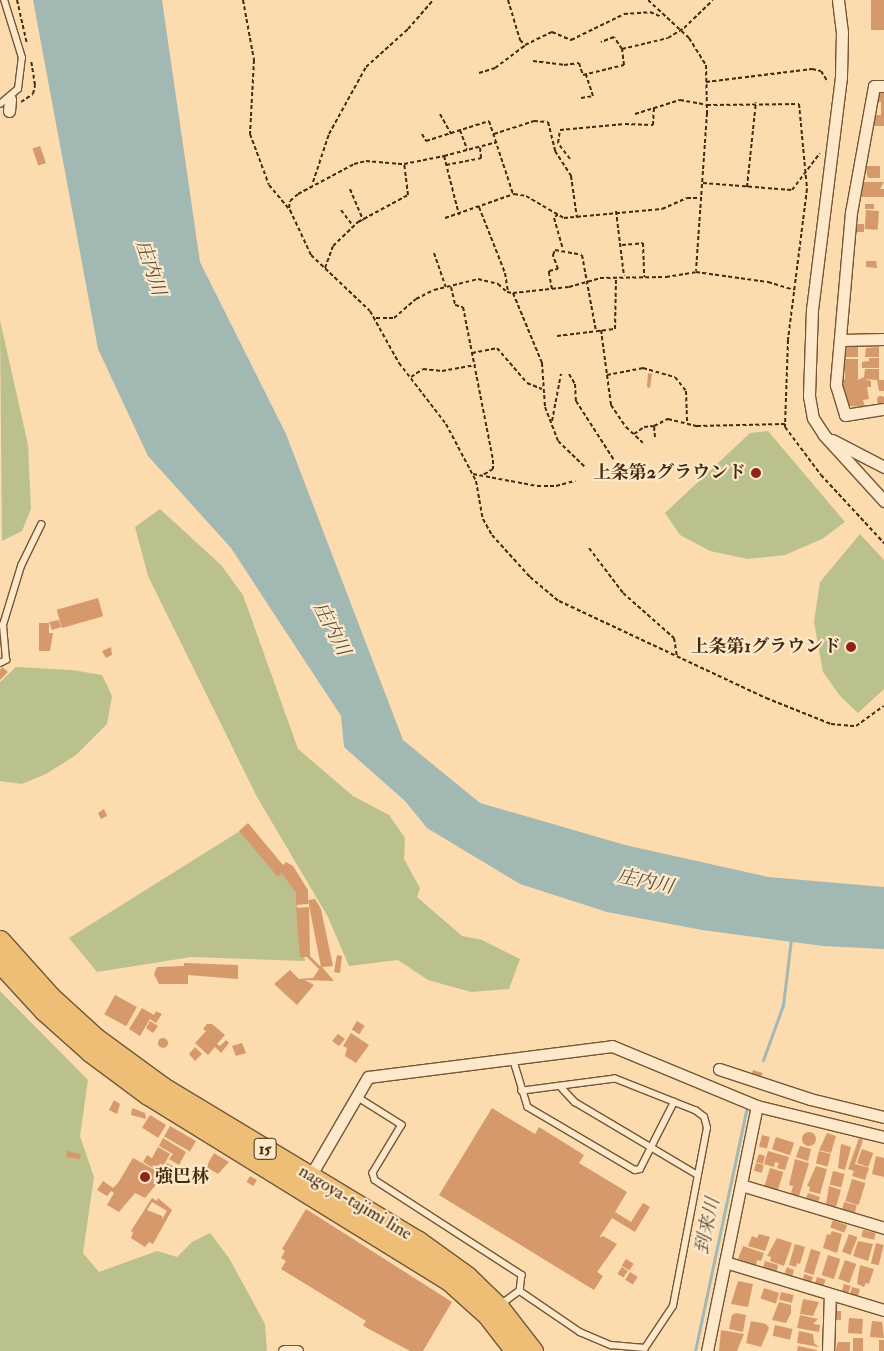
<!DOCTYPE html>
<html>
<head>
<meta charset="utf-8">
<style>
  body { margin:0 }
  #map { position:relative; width:884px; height:1351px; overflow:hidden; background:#fcdbae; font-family:"IM FELL Double Pica","Noto Serif JP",serif }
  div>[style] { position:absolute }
  .green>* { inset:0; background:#bbc18d }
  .water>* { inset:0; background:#a2b9b3 }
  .stream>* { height:3px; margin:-1.5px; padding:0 1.5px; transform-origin:1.5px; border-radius:1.5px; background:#a2b9b3 }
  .building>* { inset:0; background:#d6996b; transform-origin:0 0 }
  .round { border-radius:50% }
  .path>* { height:2px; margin-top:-1px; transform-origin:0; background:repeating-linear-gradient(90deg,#432b11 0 4px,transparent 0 6.5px) }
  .roads { filter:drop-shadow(1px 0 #715738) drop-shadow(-1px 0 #715738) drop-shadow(0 1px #715738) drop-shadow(0 -1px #715738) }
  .service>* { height:5.5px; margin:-2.75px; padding:0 2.75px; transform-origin:2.75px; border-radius:2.75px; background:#fde8ca }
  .minor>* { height:11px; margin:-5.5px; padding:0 5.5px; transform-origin:5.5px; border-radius:5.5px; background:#fde8ca }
  .primary>* { height:19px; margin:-9.5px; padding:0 9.5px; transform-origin:9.5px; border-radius:9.5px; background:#eebe77 }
  .dots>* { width:14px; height:14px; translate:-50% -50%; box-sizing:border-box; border:2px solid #fde8ca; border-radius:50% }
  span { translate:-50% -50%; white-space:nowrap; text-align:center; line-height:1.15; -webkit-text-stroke:4.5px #fde8ca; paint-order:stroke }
  .shield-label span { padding:1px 4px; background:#fde8ca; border:1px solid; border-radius:4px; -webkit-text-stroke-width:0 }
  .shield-label { font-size:16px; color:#432b11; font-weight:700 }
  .poi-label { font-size:18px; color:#432b11; font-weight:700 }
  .right { translate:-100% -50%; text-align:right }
  .left { translate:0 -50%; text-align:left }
  .street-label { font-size:18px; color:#432b11 }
  .water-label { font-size:19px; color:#5b4e3a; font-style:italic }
</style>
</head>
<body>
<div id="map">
  <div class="green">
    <i style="clip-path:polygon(0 320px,28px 445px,31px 509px,22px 531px,2px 541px)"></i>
    <i style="clip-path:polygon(768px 431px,845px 522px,822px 539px,785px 555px,748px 559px,710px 551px,680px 535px,665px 513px,750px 433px)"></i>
    <i style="clip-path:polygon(160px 509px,221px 565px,243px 595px,298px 749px,353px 796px,389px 815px,405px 838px,404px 859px,420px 888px,417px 897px,462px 936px,482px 940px,520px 959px,509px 989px,471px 992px,428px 980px,398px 960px,349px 966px,328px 917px,257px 797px,148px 576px,135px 527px)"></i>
    <i style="clip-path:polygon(860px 534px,884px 560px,884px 689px,858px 713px,840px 696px,823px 672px,814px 622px,820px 582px)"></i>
    <i style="clip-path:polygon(16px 667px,72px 670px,102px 675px,112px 696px,107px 724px,76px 755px,46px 774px,22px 784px,0 781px,0 682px)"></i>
    <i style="clip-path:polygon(243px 829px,295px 887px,305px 961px,191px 957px,97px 972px,69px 938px)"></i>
    <i style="clip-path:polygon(0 991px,88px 1080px,80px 1136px,94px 1177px,83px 1253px,99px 1272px,157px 1251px,177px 1257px,192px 1242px,210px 1233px,229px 1258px,265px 1324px,267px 1351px,0 1351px)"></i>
  </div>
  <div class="water">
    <i style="clip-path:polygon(33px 0,162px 0,200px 262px,286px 434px,403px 740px,480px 803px,625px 845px,768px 877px,884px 887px,884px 949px,823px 946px,702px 930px,607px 912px,520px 884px,427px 828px,405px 801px,344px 747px,341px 716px,231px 548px,148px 456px,98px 349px)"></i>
  </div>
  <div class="stream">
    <i style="left:763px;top:1060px;width:59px;rotate:-70deg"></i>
    <i style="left:783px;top:1005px;width:66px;rotate:-83.1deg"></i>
    <i style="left:695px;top:1351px;width:249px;rotate:-78deg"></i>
  </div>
  <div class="building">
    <i style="left:871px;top:0;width:13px;height:30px"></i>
    <i style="clip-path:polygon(880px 91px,884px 91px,884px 126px,873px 126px,873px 115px,881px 115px,881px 102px,875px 102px)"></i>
    <i style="left:40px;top:146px;width:18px;height:8px;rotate:71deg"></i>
    <i style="clip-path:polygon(865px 166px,880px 166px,880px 178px,868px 178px)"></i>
    <i style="clip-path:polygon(862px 182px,884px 182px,880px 189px,884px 189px,884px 197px,862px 197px)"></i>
    <i style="left:865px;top:204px;width:9px;height:5px"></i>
    <i style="left:866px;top:210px;width:13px;height:19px;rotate:4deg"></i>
    <i style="left:856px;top:224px;width:8px;height:8px"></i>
    <i style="clip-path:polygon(866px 261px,876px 261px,877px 268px,866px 267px)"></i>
    <i style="clip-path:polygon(845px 346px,858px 347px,858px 357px,843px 357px)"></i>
    <i style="clip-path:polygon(879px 347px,879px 357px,865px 357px,866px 348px)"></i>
    <i style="clip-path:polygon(869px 358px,879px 358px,879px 368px,862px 368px,862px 362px,869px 361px)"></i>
    <i style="clip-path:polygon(844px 359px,858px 359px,858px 380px,864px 377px,865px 369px,879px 369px,879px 380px,884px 380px,884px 391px,879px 391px,877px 380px,864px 379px,871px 381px,871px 387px,867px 387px,869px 399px,863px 400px,865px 407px,848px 406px,840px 384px,845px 379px)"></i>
    <i style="clip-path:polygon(648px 373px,652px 374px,650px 388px,647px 387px)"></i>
    <i class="round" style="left:877px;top:396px;width:8px;height:8px"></i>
    <i style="left:98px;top:598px;width:19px;height:43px;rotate:74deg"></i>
    <i style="clip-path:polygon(59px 620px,61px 627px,52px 630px,49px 622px)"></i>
    <i style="clip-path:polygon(39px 623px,49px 623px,49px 633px,53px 633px,50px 651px,39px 651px)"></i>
    <i style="clip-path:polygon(111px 647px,112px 655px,106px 658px,102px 651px)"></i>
    <i style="clip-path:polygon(2px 667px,8px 672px,0 680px,0 670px)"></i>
    <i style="clip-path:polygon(104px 809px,107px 816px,101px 819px,98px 813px)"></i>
    <i style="clip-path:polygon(248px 823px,283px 865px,286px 862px,293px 866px,308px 890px,308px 904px,296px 905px,296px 893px,282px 873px,278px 877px,239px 831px)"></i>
    <i style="clip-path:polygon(315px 899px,321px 909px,333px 966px,322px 967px,334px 981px,305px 980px,314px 985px,297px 1005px,274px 984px,290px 970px,299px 979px,313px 978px,319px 969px,307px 957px,300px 957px,296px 908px,309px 907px,310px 956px,321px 967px,308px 900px)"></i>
    <i style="clip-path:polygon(337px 955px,342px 956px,340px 973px,334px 972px)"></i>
    <i style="clip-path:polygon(184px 963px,238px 965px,238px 979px,188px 975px,188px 984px,159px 984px,154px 974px,157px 967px,184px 966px)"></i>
    <i style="left:115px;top:995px;width:25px;height:22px;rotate:29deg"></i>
    <i style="clip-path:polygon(142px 1008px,154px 1015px,156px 1011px,162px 1014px,156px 1023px,150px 1019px,140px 1036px,129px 1029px)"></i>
    <i style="clip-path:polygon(150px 1021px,158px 1026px,153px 1033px,146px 1028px)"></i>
    <i style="left:357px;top:1021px;width:9px;height:10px;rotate:32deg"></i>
    <i style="clip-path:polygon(207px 1024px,212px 1024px,225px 1035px,217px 1044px,220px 1046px,226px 1040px,229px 1043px,221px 1053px,215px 1047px,208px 1055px,195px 1043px,206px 1031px,203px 1029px)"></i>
    <i style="clip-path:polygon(351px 1033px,369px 1045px,356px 1063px,345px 1056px,347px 1048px,343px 1046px)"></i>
    <i style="clip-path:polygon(338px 1034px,345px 1039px,339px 1046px,332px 1041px)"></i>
    <i class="round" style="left:158px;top:1038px;width:10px;height:10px"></i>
    <i style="clip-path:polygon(242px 1043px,246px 1053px,236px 1056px,232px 1046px)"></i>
    <i style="clip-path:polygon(195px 1047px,202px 1054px,195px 1061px,189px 1054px)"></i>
    <i style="left:753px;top:1070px;width:10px;height:6px;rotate:17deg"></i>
    <i style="clip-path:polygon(114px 1100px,120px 1104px,117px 1114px,109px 1110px)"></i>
    <i style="clip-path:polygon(132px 1108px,145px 1113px,146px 1119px,131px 1115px)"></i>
    <i style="clip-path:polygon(492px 1108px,535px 1134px,539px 1127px,584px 1155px,579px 1163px,627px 1192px,615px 1212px,631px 1222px,643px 1203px,650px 1207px,635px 1232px,612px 1218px,599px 1238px,603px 1236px,617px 1244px,597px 1272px,603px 1276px,594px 1290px,439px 1195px)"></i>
    <i style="left:150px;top:1115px;width:19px;height:15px;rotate:32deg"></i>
    <i style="left:170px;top:1126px;width:30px;height:12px;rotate:30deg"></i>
    <i class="round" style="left:802px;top:1132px;width:14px;height:14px"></i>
    <i style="clip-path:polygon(827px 1133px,836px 1136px,831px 1153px,819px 1150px)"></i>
    <i style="left:762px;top:1135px;width:8px;height:12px;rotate:14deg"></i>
    <i style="left:776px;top:1137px;width:19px;height:13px;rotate:18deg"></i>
    <i style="clip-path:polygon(163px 1138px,186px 1152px,179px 1165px,169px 1159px,173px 1154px,159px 1146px)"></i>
    <i style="clip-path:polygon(859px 1138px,863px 1140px,855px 1164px,869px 1168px,865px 1180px,852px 1176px,854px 1171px,848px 1169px)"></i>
    <i style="clip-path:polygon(841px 1144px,851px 1147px,845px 1170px,838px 1168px)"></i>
    <i style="clip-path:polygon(800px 1146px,811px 1149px,808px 1161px,796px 1157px)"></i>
    <i style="clip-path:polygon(158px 1147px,170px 1154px,160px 1172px,143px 1162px,147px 1155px,152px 1158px)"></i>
    <i style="left:862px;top:1149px;width:12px;height:15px;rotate:20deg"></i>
    <i style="clip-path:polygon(67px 1151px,81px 1154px,80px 1159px,66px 1157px)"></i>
    <i style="clip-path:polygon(768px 1151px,789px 1157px,785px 1170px,777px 1168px,779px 1163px,775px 1162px,774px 1167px,764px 1164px)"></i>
    <i style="left:819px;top:1151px;width:12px;height:13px;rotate:14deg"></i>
    <i style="clip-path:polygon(214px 1153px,229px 1162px,218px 1174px,206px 1167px)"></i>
    <i style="clip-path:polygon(759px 1154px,765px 1156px,763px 1164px,756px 1162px)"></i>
    <i style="clip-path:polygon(876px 1156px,884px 1158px,884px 1177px,872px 1174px)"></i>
    <i style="clip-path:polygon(133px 1158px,164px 1175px,145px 1198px,135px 1193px,119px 1212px,107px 1205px,114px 1193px,111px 1191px,107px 1196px,97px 1190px,103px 1181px,113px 1188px,118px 1183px)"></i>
    <i style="clip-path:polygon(795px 1159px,809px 1163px,799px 1196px,791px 1193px,793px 1186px,789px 1185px)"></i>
    <i style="clip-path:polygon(167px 1163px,173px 1166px,168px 1175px,163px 1172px)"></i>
    <i style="left:756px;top:1163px;width:8px;height:8px;rotate:14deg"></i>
    <i style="clip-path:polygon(816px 1166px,827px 1169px,820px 1194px,809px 1191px,810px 1187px,807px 1186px)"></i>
    <i style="left:770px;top:1168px;width:14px;height:21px;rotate:17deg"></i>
    <i style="left:833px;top:1171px;width:12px;height:14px;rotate:14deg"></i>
    <i style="left:250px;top:1176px;width:8px;height:7px;rotate:30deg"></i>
    <i style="left:852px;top:1179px;width:14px;height:23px;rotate:17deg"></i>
    <i style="clip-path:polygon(829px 1186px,841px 1190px,836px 1207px,826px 1204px)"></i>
    <i style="clip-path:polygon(808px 1193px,820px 1197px,817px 1204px,805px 1201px)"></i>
    <i style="clip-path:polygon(evenodd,152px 1198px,157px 1201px,158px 1198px,172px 1210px,153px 1244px,149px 1242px,145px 1247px,131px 1238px,133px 1233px,131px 1231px,152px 1198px,152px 1202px,167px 1211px,162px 1219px,162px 1216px,147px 1210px,152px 1202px)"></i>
    <i style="left:844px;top:1202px;width:13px;height:9px;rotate:13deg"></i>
    <i style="clip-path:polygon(306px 1209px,452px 1302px,423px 1351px,410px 1351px,367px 1328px,363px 1325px,366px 1321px,281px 1269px,286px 1261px,281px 1258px,285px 1251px,282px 1249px)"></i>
    <i style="left:833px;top:1220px;width:15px;height:8px;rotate:20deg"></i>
    <i style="left:863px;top:1230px;width:13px;height:7px;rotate:13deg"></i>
    <i style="clip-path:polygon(832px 1231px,842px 1234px,837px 1253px,823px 1248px,827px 1234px,830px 1235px)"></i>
    <i style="clip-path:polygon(759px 1234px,770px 1237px,765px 1251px,748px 1246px,752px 1236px,757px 1238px)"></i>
    <i style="left:849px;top:1234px;width:9px;height:19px;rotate:21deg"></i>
    <i style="clip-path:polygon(777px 1238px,792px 1243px,784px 1266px,770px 1261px,771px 1257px,767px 1256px)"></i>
    <i style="clip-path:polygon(858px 1241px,873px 1244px,868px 1261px,853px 1256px)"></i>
    <i style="left:876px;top:1243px;width:8px;height:21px;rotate:14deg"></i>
    <i style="clip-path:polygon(795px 1244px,805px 1247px,800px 1264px,797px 1263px,796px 1267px,789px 1265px)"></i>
    <i style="clip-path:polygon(743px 1246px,764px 1253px,761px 1261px,757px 1260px,756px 1265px,738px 1259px)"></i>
    <i style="left:811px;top:1249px;width:10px;height:24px;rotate:17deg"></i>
    <i style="left:828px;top:1255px;width:13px;height:21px;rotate:18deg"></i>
    <i style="left:626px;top:1259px;width:9px;height:8px;rotate:32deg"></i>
    <i style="left:845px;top:1260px;width:12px;height:20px;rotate:20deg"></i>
    <i style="left:765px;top:1261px;width:14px;height:8px;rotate:17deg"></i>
    <i style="clip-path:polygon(860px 1265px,874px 1269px,869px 1284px,866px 1283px,864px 1287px,857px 1284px)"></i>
    <i style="left:622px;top:1267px;width:7px;height:8px;rotate:34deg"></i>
    <i style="clip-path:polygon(787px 1267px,794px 1270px,792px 1277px,784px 1275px)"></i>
    <i style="left:630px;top:1272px;width:9px;height:9px;rotate:32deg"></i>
    <i style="clip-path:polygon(804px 1274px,813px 1277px,811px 1283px,803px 1280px)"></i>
    <i style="left:817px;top:1277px;width:9px;height:7px;rotate:18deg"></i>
    <i style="clip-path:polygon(738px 1281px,753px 1284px,748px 1307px,731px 1304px)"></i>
    <i style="clip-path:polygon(844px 1284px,851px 1286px,848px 1293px,842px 1291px)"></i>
    <i style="left:852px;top:1287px;width:8px;height:7px;rotate:14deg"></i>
    <i style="left:764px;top:1288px;width:16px;height:11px;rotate:18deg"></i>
    <i style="left:781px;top:1292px;width:13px;height:8px;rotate:13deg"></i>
    <i style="clip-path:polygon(803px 1299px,819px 1302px,813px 1316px,800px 1314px)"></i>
    <i style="clip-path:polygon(779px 1302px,791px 1305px,791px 1313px,786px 1323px,772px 1320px)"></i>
    <i style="left:833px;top:1311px;width:8px;height:9px"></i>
    <i style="clip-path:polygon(736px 1313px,746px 1315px,743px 1332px,729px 1329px,732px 1315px)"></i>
    <i style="clip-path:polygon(800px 1315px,818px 1319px,813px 1324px,820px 1325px,819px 1332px,797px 1328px)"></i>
    <i style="left:849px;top:1318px;width:14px;height:15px;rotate:4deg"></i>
    <i style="clip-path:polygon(751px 1321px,766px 1324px,769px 1328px,761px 1347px,746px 1343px)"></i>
    <i style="clip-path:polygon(872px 1321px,882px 1322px,884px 1338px,870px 1337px)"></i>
    <i style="left:775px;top:1325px;width:18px;height:11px;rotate:13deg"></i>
    <i style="clip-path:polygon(721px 1330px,744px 1334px,737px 1351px,719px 1351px)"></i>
    <i style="clip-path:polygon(799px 1331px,813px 1334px,814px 1343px,819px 1347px,797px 1343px)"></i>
    <i style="left:853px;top:1338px;width:10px;height:13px"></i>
    <i style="left:879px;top:1340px;width:5px;height:11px"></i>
    <i style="clip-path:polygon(838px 1342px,850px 1342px,850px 1351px,835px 1351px)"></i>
    <i style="clip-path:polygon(798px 1346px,817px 1350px,817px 1351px,797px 1351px)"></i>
  </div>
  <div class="path">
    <i style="left:17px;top:0;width:45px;rotate:77.2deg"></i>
    <i style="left:243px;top:0;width:61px;rotate:79.6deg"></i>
    <i style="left:254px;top:60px;width:74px;rotate:93.1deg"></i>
    <i style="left:250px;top:134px;width:54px;rotate:69.6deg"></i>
    <i style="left:269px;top:185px;width:33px;rotate:50deg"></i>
    <i style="left:290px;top:210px;width:50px;rotate:65deg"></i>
    <i style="left:311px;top:255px;width:81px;rotate:43.5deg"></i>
    <i style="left:370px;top:311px;width:60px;rotate:60.9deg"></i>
    <i style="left:399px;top:363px;width:77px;rotate:52.4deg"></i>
    <i style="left:446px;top:424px;width:64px;rotate:62.2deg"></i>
    <i style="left:476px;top:481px;width:39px;rotate:80deg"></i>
    <i style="left:483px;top:519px;width:18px;rotate:61deg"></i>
    <i style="left:492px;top:535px;width:57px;rotate:47.9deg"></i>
    <i style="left:530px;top:577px;width:38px;rotate:40deg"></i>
    <i style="left:559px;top:601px;width:229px;rotate:25.1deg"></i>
    <i style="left:766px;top:698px;width:70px;rotate:21.8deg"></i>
    <i style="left:831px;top:724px;width:25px;rotate:5deg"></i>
    <i style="left:856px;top:726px;width:34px;rotate:-36deg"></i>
    <i style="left:508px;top:0;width:42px;rotate:73.3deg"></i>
    <i style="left:520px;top:40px;width:7px;rotate:45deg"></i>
    <i style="left:648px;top:0;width:56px;rotate:42.8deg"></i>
    <i style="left:689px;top:38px;width:32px;rotate:58deg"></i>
    <i style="left:706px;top:65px;width:48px;rotate:88.8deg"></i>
    <i style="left:707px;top:113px;width:158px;rotate:94deg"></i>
    <i style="left:622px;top:49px;width:47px;rotate:-13.4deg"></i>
    <i style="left:668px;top:38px;width:19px;rotate:-32deg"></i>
    <i style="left:684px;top:28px;width:40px;rotate:-44deg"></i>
    <i style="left:533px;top:61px;width:31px;rotate:7deg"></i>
    <i style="left:564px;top:65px;width:15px;rotate:-8deg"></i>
    <i style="left:579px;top:63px;width:13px;rotate:72deg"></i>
    <i style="left:583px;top:75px;width:42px;rotate:-13.7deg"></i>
    <i style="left:624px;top:65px;width:16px;rotate:-97deg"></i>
    <i style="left:622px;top:49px;width:14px;rotate:-124deg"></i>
    <i style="left:614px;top:37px;width:14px;rotate:159deg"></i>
    <i style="left:479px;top:73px;width:17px;rotate:-17deg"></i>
    <i style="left:495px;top:68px;width:38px;rotate:-37deg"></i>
    <i style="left:525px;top:45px;width:30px;rotate:-26deg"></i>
    <i style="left:552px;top:32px;width:21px;rotate:23deg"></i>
    <i style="left:571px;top:40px;width:59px;rotate:-26.1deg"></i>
    <i style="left:624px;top:14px;width:26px;rotate:-4deg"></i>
    <i style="left:650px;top:12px;width:13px;rotate:23deg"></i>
    <i style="left:706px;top:82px;width:107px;rotate:-7deg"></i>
    <i style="left:812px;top:69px;width:9px;rotate:13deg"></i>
    <i style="left:821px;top:71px;width:13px;rotate:58deg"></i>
    <i style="left:581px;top:98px;width:12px;rotate:-9deg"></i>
    <i style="left:593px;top:96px;width:23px;rotate:-108deg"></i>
    <i style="left:21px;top:102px;width:14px;rotate:-34deg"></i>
    <i style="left:33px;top:94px;width:9px;rotate:-77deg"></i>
    <i style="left:35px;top:85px;width:24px;rotate:-99deg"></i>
    <i style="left:440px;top:114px;width:23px;rotate:61deg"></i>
    <i style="left:635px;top:114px;width:47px;rotate:-17.3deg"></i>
    <i style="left:680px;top:100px;width:27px;rotate:10deg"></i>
    <i style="left:707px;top:105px;width:92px;rotate:-0.6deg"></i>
    <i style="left:799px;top:104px;width:85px;rotate:84.6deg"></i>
    <i style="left:807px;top:189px;width:152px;rotate:97.2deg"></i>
    <i style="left:788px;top:340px;width:87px;rotate:92deg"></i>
    <i style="left:785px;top:427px;width:60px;rotate:53.1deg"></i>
    <i style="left:821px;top:475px;width:93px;rotate:47.2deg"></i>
    <i style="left:460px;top:130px;width:20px;rotate:70deg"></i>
    <i style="left:422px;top:134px;width:8px;rotate:60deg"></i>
    <i style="left:426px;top:141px;width:66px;rotate:-17.6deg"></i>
    <i style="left:489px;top:121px;width:77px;rotate:71.8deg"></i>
    <i style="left:494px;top:134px;width:42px;rotate:-18deg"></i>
    <i style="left:534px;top:121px;width:14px;rotate:4deg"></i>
    <i style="left:548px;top:122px;width:30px;rotate:76deg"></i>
    <i style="left:555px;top:151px;width:30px;rotate:57deg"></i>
    <i style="left:571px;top:176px;width:42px;rotate:81.9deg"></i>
    <i style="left:444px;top:156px;width:55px;rotate:-14.8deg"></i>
    <i style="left:570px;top:159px;width:20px;rotate:-127deg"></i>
    <i style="left:558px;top:143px;width:13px;rotate:-81deg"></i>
    <i style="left:560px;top:130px;width:65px;rotate:-5.3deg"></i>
    <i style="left:625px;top:124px;width:28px;rotate:2deg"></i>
    <i style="left:653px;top:125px;width:17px;rotate:-87deg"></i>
    <i style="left:446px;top:165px;width:36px;rotate:-11deg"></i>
    <i style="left:481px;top:158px;width:12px;rotate:-95deg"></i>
    <i style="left:313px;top:182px;width:51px;rotate:-71.6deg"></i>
    <i style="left:329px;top:134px;width:77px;rotate:-61.1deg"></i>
    <i style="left:366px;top:67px;width:57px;rotate:-42.1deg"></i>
    <i style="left:408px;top:29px;width:38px;rotate:-49deg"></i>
    <i style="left:703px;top:183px;width:89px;rotate:4.5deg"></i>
    <i style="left:792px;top:190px;width:46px;rotate:-52.9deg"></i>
    <i style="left:747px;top:187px;width:85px;rotate:-84deg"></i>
    <i style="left:350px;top:189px;width:34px;rotate:67deg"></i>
    <i style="left:479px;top:207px;width:71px;rotate:68.5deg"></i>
    <i style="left:505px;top:273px;width:19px;rotate:81deg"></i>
    <i style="left:289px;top:208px;width:7px;rotate:-82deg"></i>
    <i style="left:290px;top:201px;width:11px;rotate:-41deg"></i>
    <i style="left:298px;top:194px;width:64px;rotate:-28.2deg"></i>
    <i style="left:354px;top:164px;width:12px;rotate:-14deg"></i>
    <i style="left:366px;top:161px;width:38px;rotate:5deg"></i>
    <i style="left:404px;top:164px;width:41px;rotate:-11.3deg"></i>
    <i style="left:444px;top:156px;width:61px;rotate:75.7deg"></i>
    <i style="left:341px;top:210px;width:20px;rotate:53deg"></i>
    <i style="left:616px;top:211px;width:65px;rotate:83deg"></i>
    <i style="left:558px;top:214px;width:6px;rotate:135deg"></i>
    <i style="left:554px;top:218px;width:32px;rotate:74deg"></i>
    <i style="left:445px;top:218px;width:73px;rotate:-19.2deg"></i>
    <i style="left:514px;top:194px;width:12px;rotate:9deg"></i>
    <i style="left:526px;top:196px;width:44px;rotate:30.1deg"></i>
    <i style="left:564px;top:218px;width:98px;rotate:-5.2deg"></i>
    <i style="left:662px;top:209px;width:27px;rotate:-24deg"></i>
    <i style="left:687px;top:198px;width:14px"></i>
    <i style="left:622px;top:245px;width:21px;rotate:-5deg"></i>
    <i style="left:643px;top:243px;width:34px;rotate:88deg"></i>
    <i style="left:434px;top:253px;width:36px;rotate:71deg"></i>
    <i style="left:325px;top:268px;width:23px;rotate:-70deg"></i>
    <i style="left:333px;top:246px;width:35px;rotate:-44deg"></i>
    <i style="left:358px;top:222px;width:57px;rotate:-28.4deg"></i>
    <i style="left:408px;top:195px;width:31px;rotate:-97deg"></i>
    <i style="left:451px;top:287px;width:18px;rotate:77deg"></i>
    <i style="left:455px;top:305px;width:8px;rotate:14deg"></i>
    <i style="left:463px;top:307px;width:156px;rotate:78.9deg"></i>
    <i style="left:493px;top:460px;width:9px;rotate:90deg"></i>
    <i style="left:493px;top:469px;width:12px;rotate:149deg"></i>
    <i style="left:552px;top:289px;width:15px;rotate:-101deg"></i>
    <i style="left:549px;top:274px;width:3px;rotate:-90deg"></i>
    <i style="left:549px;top:271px;width:9px;rotate:-13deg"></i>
    <i style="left:558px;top:269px;width:15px;rotate:-110deg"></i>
    <i style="left:553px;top:255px;width:5px;rotate:-68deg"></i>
    <i style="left:555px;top:250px;width:27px;rotate:10deg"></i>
    <i style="left:582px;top:255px;width:77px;rotate:79.6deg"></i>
    <i style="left:513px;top:293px;width:76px;rotate:67.5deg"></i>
    <i style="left:542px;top:363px;width:44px;rotate:86.1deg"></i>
    <i style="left:545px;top:407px;width:36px;rotate:69deg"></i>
    <i style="left:558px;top:441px;width:39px;rotate:44deg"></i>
    <i style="left:376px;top:318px;width:18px"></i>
    <i style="left:394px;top:318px;width:29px;rotate:-41deg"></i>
    <i style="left:416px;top:299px;width:20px;rotate:-27deg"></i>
    <i style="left:434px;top:290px;width:45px;rotate:-14deg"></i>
    <i style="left:478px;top:279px;width:21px;rotate:14deg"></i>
    <i style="left:498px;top:284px;width:12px;rotate:42deg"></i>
    <i style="left:507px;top:292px;width:6px;rotate:9deg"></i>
    <i style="left:513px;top:293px;width:56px;rotate:-6.1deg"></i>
    <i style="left:569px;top:287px;width:32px;rotate:-16deg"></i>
    <i style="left:600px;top:278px;width:66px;rotate:-0.9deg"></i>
    <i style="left:666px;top:277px;width:30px;rotate:-9deg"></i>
    <i style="left:696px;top:272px;width:73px;rotate:7.9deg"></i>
    <i style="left:768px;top:282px;width:27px;rotate:17deg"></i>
    <i style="left:601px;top:330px;width:76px;rotate:82.4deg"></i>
    <i style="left:611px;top:405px;width:27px;rotate:56deg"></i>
    <i style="left:626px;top:427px;width:23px;rotate:43deg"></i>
    <i style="left:557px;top:336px;width:58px;rotate:-6.9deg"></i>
    <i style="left:615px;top:329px;width:52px;rotate:-88.9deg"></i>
    <i style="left:472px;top:353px;width:25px;rotate:-11deg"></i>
    <i style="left:497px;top:348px;width:46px;rotate:49.4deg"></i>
    <i style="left:527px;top:383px;width:16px;rotate:22deg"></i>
    <i style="left:569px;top:374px;width:12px;rotate:59deg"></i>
    <i style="left:575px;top:384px;width:17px;rotate:87deg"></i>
    <i style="left:576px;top:401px;width:70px;rotate:57.2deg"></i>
    <i style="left:607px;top:375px;width:37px;rotate:-11deg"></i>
    <i style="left:643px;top:368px;width:33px;rotate:16deg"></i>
    <i style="left:675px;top:377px;width:18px;rotate:52deg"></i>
    <i style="left:686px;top:391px;width:32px;rotate:88deg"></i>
    <i style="left:411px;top:377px;width:14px;rotate:-34deg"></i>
    <i style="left:423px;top:369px;width:19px;rotate:6deg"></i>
    <i style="left:442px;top:371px;width:34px;rotate:-10deg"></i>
    <i style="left:552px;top:421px;width:48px;rotate:-79.2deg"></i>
    <i style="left:634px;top:434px;width:12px;rotate:-35deg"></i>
    <i style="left:644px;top:427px;width:10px;rotate:-6deg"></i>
    <i style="left:655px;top:437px;width:11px;rotate:-95deg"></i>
    <i style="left:654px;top:426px;width:16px;rotate:-27deg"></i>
    <i style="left:668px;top:419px;width:30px;rotate:14deg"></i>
    <i style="left:697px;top:426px;width:88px;rotate:-1.3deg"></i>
    <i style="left:473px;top:474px;width:65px;rotate:10.6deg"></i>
    <i style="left:537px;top:486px;width:19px"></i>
    <i style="left:556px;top:486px;width:20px;rotate:-15deg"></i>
    <i style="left:589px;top:548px;width:56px;rotate:52.9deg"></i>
    <i style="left:623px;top:593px;width:68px;rotate:41.4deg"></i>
    <i style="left:674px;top:638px;width:19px;rotate:81deg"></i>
  </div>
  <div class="roads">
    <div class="service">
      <i style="left:0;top:104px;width:23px;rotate:-40deg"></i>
      <i style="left:18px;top:89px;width:31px;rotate:-83deg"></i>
      <i style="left:22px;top:58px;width:61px;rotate:-107.2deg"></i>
      <i style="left:0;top:663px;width:7px;rotate:-27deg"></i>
      <i style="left:6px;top:660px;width:35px;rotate:-95deg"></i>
      <i style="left:3px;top:625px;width:62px;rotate:-73deg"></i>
      <i style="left:21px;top:566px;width:46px;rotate:-64deg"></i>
      <i style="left:513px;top:1058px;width:51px;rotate:73deg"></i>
      <i style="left:528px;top:1107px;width:124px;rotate:30.5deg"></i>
      <i style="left:635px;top:1170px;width:5px;rotate:-11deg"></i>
      <i style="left:640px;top:1169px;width:75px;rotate:-63.1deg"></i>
      <i style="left:560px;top:1086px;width:22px;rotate:47deg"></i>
      <i style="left:575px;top:1102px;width:143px;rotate:30.7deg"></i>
      <i style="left:356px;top:1096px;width:54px;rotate:32.2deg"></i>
      <i style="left:402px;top:1125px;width:56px;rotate:121.1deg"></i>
      <i style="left:373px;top:1173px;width:7px;rotate:74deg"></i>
      <i style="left:375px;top:1180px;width:175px;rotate:32.9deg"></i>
      <i style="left:522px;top:1275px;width:16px;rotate:97deg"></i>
      <i style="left:520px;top:1291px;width:24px;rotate:144deg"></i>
      <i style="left:520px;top:1291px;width:73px;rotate:34.3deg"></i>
      <i style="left:580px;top:1332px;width:34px;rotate:23deg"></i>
      <i style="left:611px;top:1345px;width:34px;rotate:5deg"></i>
      <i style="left:645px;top:1348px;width:50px;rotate:-56.3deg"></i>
      <i style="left:673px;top:1306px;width:181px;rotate:-79.2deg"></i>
      <i style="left:707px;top:1128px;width:11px;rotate:-105deg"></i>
      <i style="left:704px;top:1117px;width:10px;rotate:-143deg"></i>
      <i style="left:696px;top:1111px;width:87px;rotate:-158.4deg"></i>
      <i style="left:615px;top:1079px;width:94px;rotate:172.6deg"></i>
    </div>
    <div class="minor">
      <i style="left:838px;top:0;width:32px;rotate:83deg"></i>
      <i style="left:842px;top:32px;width:45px;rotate:91.3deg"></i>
      <i style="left:841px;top:77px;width:234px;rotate:97.1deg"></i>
      <i style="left:812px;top:309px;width:87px;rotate:92deg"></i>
      <i style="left:809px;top:396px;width:22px;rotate:80deg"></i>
      <i style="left:813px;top:418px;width:20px;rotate:57deg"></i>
      <i style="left:824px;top:435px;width:89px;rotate:47.7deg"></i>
      <i style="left:884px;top:86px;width:10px;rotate:180deg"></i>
      <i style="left:874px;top:86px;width:128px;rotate:100.3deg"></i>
      <i style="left:851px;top:212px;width:174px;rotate:95deg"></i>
      <i style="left:836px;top:385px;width:31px;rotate:73deg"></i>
      <i style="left:845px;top:415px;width:39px;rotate:-9deg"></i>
      <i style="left:9px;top:111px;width:12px;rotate:-85deg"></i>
      <i style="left:842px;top:340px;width:42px;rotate:-1.4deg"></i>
      <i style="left:832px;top:440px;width:59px;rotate:27.4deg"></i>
      <i style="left:719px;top:1069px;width:96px;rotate:18.2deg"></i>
      <i style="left:810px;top:1099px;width:76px;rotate:13.7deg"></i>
      <i style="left:308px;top:1180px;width:119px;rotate:-59.8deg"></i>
      <i style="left:368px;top:1077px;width:246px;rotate:-7.2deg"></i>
      <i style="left:612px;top:1046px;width:157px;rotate:22.5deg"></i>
      <i style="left:741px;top:1185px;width:149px;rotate:16.7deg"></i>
      <i style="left:725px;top:1262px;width:166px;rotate:16.8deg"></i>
      <i style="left:284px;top:1351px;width:13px"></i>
      <i style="left:707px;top:1351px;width:250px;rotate:-78.5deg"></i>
      <i style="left:757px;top:1106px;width:131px;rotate:13.7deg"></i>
      <i style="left:828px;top:1351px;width:57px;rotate:-88deg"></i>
    </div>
    <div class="primary">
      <i style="left:0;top:940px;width:75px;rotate:48.2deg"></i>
      <i style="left:50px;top:996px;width:62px;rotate:42.4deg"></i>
      <i style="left:96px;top:1038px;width:83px;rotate:36.2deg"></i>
      <i style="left:163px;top:1087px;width:297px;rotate:31.1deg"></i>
      <i style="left:417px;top:1240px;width:62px;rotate:35.8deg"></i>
      <i style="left:467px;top:1276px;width:45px;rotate:44.1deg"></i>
      <i style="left:499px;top:1307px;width:56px;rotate:52.3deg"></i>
      <i style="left:0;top:963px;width:65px;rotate:47.5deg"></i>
      <i style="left:44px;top:1011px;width:62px;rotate:41.7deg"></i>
      <i style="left:90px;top:1052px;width:72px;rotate:36.6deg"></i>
      <i style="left:148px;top:1095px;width:352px;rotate:31.7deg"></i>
      <i style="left:448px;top:1280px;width:52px;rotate:41.9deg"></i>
      <i style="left:487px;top:1315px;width:46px;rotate:52.1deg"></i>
    </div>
  </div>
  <div class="dots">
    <i style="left:756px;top:473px;background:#8f2418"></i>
    <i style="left:851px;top:647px;background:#8f2418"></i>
    <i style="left:145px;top:1177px;background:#8f2418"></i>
  </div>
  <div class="shield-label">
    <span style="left:265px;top:1149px">15</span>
  </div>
  <div class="poi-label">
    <span class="right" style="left:746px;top:473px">上条第2グラウンド</span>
    <span class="right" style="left:841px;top:647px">上条第1グラウンド</span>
    <span class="left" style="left:155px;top:1177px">強巴林</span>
  </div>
  <div class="street-label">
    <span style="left:355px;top:1203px;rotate:31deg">nagoya-tajimi line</span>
  </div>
  <div class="water-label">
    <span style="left:150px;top:268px;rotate:72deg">庄内川</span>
    <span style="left:331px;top:629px;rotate:63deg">庄内川</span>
    <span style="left:645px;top:882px;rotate:12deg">庄内川</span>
    <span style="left:708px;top:1226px;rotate:-78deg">到来川</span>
  </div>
</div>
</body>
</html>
